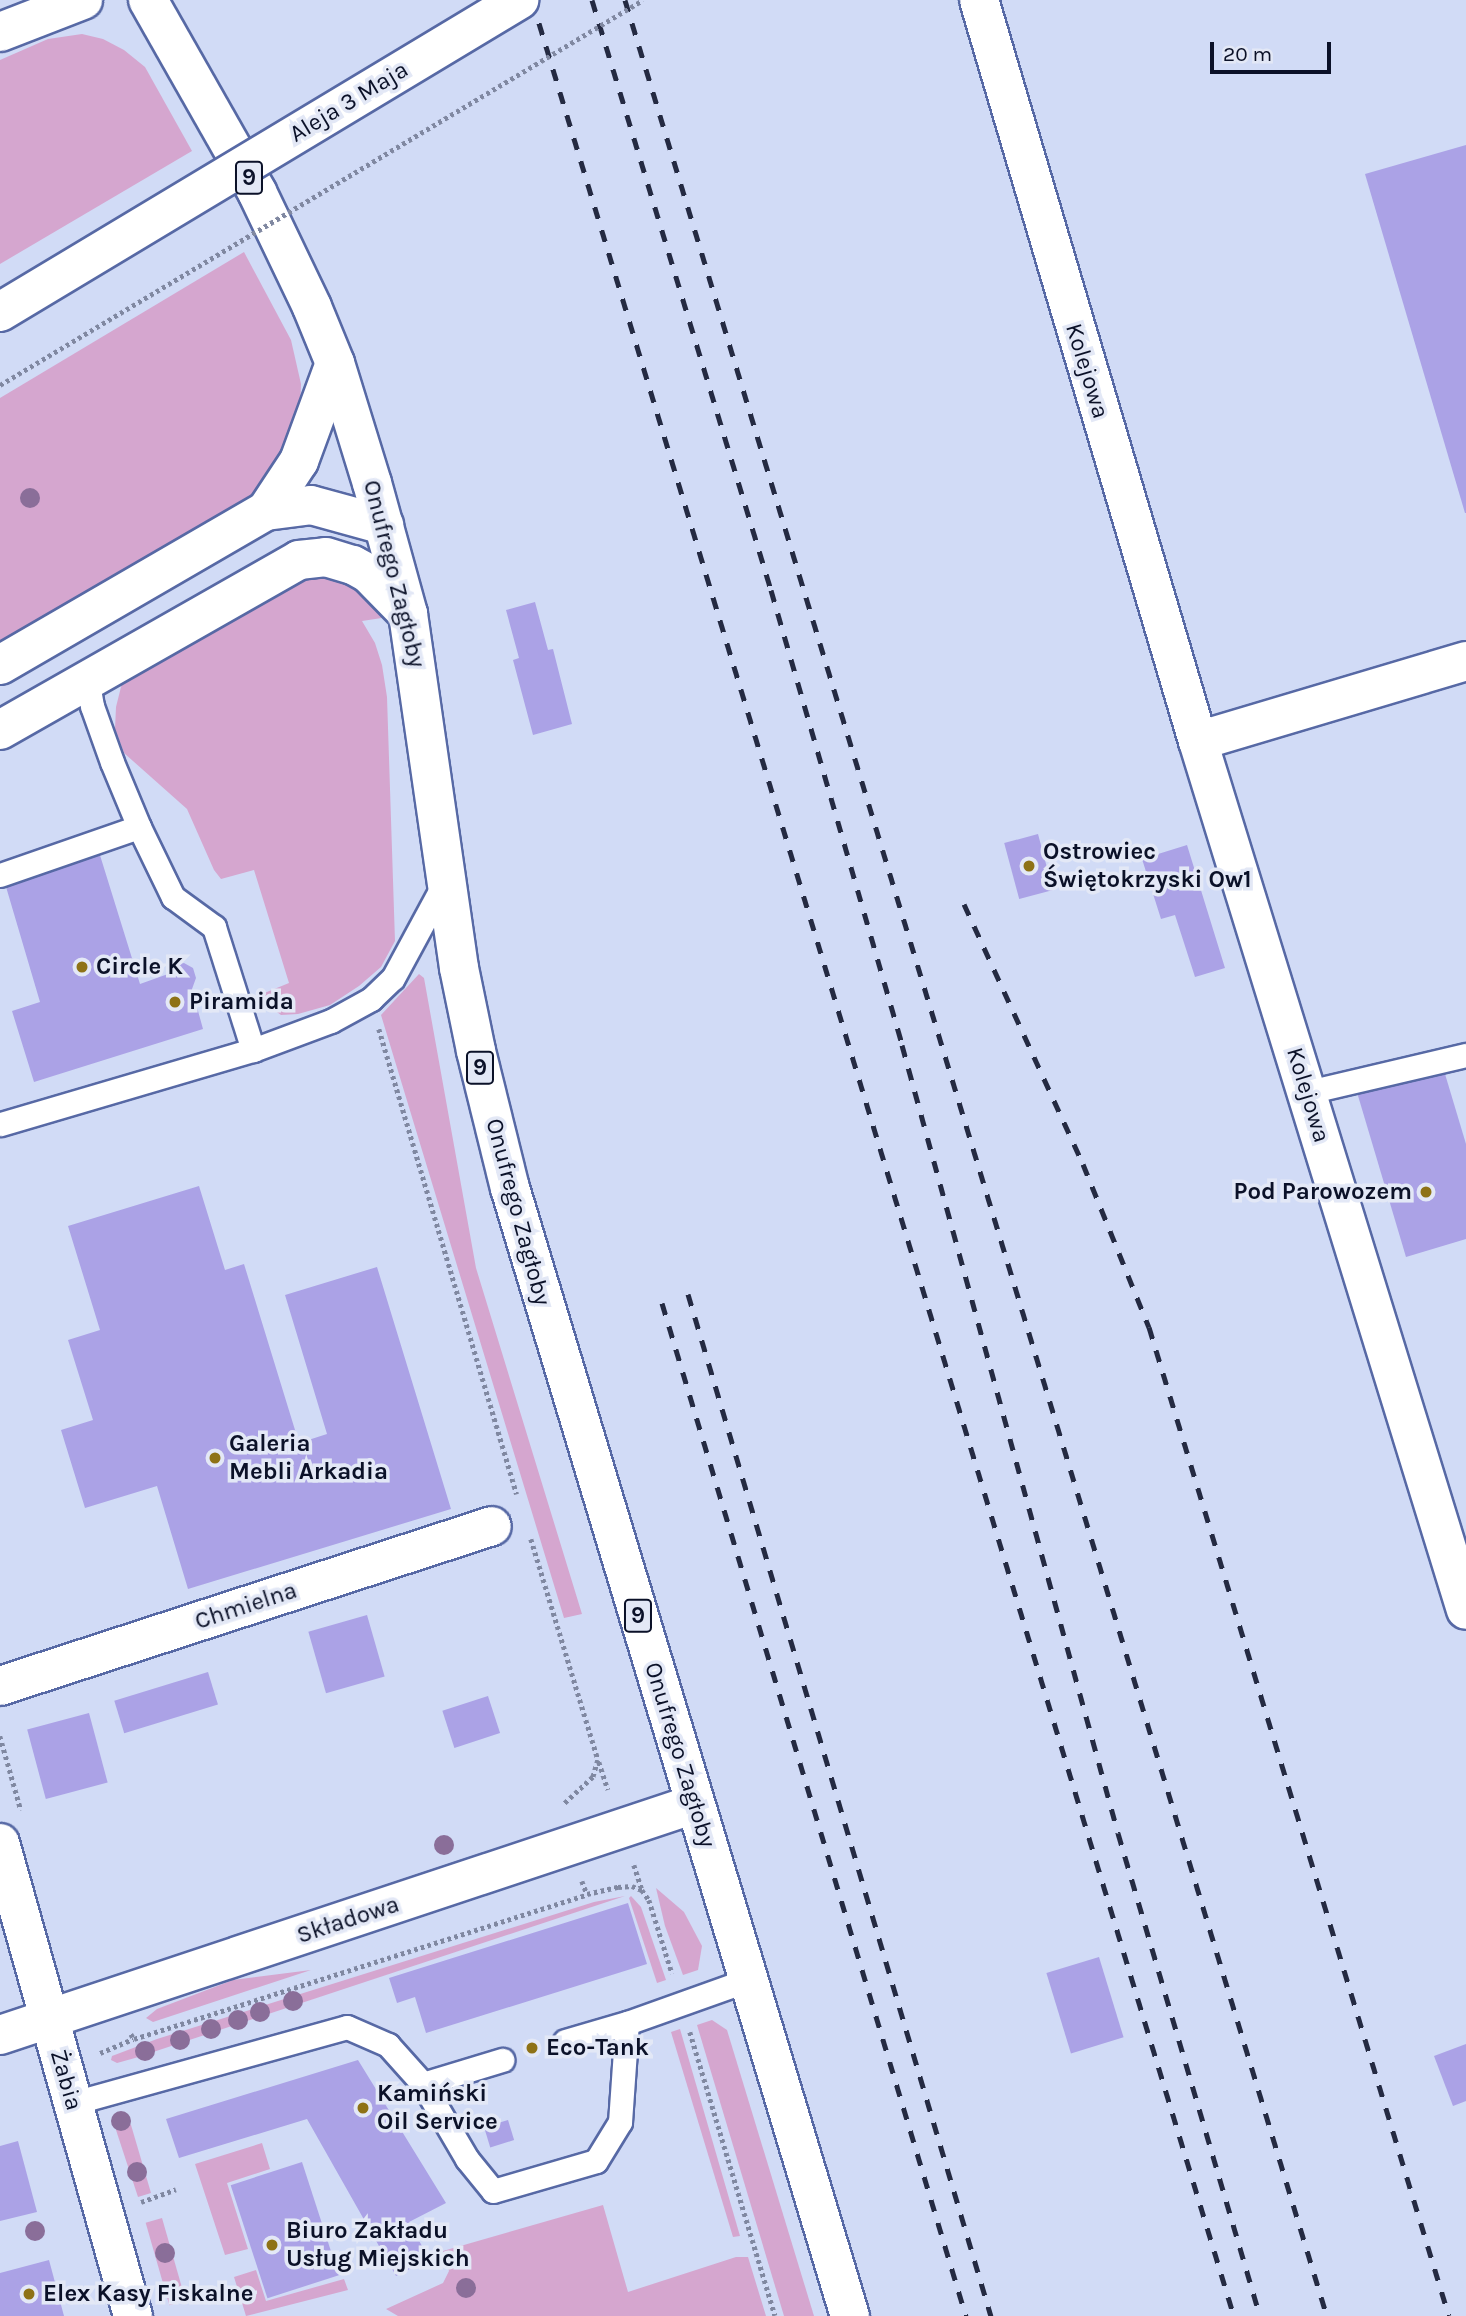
<!DOCTYPE html>
<html>
<head>
<meta charset="utf-8">
<style>
  body { margin:0 }
  #map { position:relative; width:1466px; height:2316px; overflow:hidden; background:#d1dbf6; font-family:Karla,sans-serif }
  div>[style] { position:absolute }
  .green>* { inset:0; background:#d5a6cf; transform-origin:0 0 }
  .building>* { inset:0; background:#aba2e6; transform-origin:0 0 }
  .path>* { height:4.5px; margin-top:-2.25px; transform-origin:0; background:repeating-linear-gradient(90deg,#8088a1 0 3.5px,transparent 0 7px) }
  .roads { filter:drop-shadow(2px 0 #5769a5) drop-shadow(-2px 0 #5769a5) drop-shadow(0 2px #5769a5) drop-shadow(0 -2px #5769a5) }
  .service>* { height:23px; margin:-11.5px; padding:0 11.5px; transform-origin:11.5px; border-radius:11.5px; background:#fff }
  .minor>* { height:38px; margin:-19px; padding:0 19px; transform-origin:19px; border-radius:19px; background:#fff }
  .tertiary>* { height:38px; margin:-19px; padding:0 19px; transform-origin:19px; border-radius:19px; background:#fff }
  .secondary>* { height:38px; margin:-19px; padding:0 19px; transform-origin:19px; border-radius:19px; background:#fff }
  .primary>* { height:38px; margin:-19px; padding:0 19px; transform-origin:19px; border-radius:19px; background:#fff }
  .rail>* { height:5px; margin-top:-2.5px; transform-origin:0; background:repeating-linear-gradient(90deg,#242a42 0 12px,transparent 0 24px) }
  .path-bridge>* { height:4.5px; margin-top:-2.25px; transform-origin:0; background:repeating-linear-gradient(90deg,#8088a1 0 3.5px,transparent 0 7px) }
  .bridges { filter:drop-shadow(2px 0 #5769a5) drop-shadow(-2px 0 #5769a5) drop-shadow(0 2px #5769a5) drop-shadow(0 -2px #5769a5) }
  .secondary-bridge>* { height:38px; margin:-19px; padding:0 19px; transform-origin:19px; border-radius:19px; background:#fff }
  .trees>* { width:20px; height:20px; margin:-10px; border-radius:50%; background:#8a6e99 }
  .dots>* { width:19px; height:19px; translate:-50% -50%; box-sizing:border-box; border:4px solid #e3e8f6; border-radius:50% }
  span { translate:-50% -50%; white-space:nowrap; text-align:center; line-height:1.15; -webkit-text-stroke:7px #e3e8f6; paint-order:stroke }
  .shield-label span { padding:2px 5px; background:#e3e8f6; border:2px solid; border-radius:5px; -webkit-text-stroke-width:0 }
  .shield-label { font-size:23px; color:#0b1128; font-weight:700 }
  .street-label { font-size:24px; color:#0b1128 }
  .poi-label { font-size:24px; color:#0b1128; font-weight:700 }
  .left { translate:0 -50%; text-align:left }
  .right { translate:-100% -50%; text-align:right }
  .scale { position:absolute; left:1210px; top:42px; width:121px; height:32px; box-sizing:border-box; border:4px solid #0b1128; border-top:0; padding-left:9px; font-size:21px; line-height:24px; white-space:nowrap; color:#0b1128; -webkit-text-stroke:5px #e3e8f6; paint-order:stroke }
</style>
</head>
<body>
<div id="map">
  <div class="green">
    <i style="clip-path:polygon(82px 34px,103px 39px,124px 50px,145px 67px,192px 151px,0 264px,0 60px,48px 39px)"></i>
    <i style="clip-path:polygon(244px 252px,291px 340px,301px 384px,299px 436px,247px 508px,0 651px,0 398px)"></i>
    <i style="clip-path:polygon(313px 557px,408px 614px,362px 621px,375px 643px,382px 665px,387px 697px,395px 941px,381px 967px,359px 986px,330px 1005px,298px 1014px,281px 1015px,270px 1007px,262px 994px,289px 983px,254px 870px,221px 879px,214px 870px,187px 809px,124px 753px,115px 729px,116px 707px,122px 683px)"></i>
    <i style="clip-path:polygon(419px 974px,424px 978px,476px 1268px,582px 1614px,564px 1618px,381px 1015px)"></i>
    <i style="clip-path:polygon(656px 1888px,684px 1912px,702px 1946px,698px 1970px,683px 1975px,665px 1926px)"></i>
    <i style="clip-path:polygon(625px 1896px,135px 2058px,117px 2063px,111px 2060px,112px 2056px,157px 2039px,594px 1902px)"></i>
    <i style="clip-path:polygon(631px 1896px,641px 1907px,666px 1980px,657px 1983px,629px 1898px)"></i>
    <i style="clip-path:polygon(311px 1970px,159px 2020px,153px 2022px,146px 2018px,157px 2009px,233px 1980px)"></i>
    <i style="clip-path:polygon(712px 2020px,727px 2030px,814px 2316px,784px 2316px,697px 2025px)"></i>
    <i style="clip-path:polygon(680px 2029px,740px 2236px,733px 2237px,671px 2032px)"></i>
    <i style="clip-path:polygon(119px 2120px,131px 2125px,151px 2193px,138px 2197px,116px 2130px)"></i>
    <i style="clip-path:polygon(262px 2143px,270px 2169px,227px 2183px,248px 2249px,225px 2255px,195px 2164px)"></i>
    <i style="clip-path:polygon(603px 2205px,628px 2292px,736px 2257px,748px 2257px,766px 2316px,398px 2316px,386px 2309px,443px 2283px,449px 2271px,443px 2251px)"></i>
    <i style="left:162px;top:2218px;width:86px;height:17px;rotate:74deg"></i>
    <i style="clip-path:polygon(256px 2270px,266px 2301px,344px 2279px,348px 2290px,246px 2316px,234px 2277px)"></i>
  </div>
  <div class="building">
    <i style="clip-path:polygon(1466px 145px,1466px 513px,1465px 513px,1365px 174px)"></i>
    <i style="clip-path:polygon(535px 602px,548px 650px,553px 649px,572px 724px,533px 735px,513px 660px,519px 658px,506px 610px)"></i>
    <i style="left:1038px;top:834px;width:58px;height:35px;rotate:75deg"></i>
    <i style="clip-path:polygon(1187px 845px,1225px 968px,1195px 977px,1175px 915px,1161px 919px,1142px 859px)"></i>
    <i style="clip-path:polygon(99px 852px,140px 984px,168px 974px,171px 966px,184px 963px,193px 968px,196px 978px,192px 989px,203px 1029px,34px 1082px,12px 1011px,40px 1002px,4px 880px)"></i>
    <i style="clip-path:polygon(1442px 1064px,1466px 1144px,1466px 1239px,1406px 1257px,1356px 1089px)"></i>
    <i style="clip-path:polygon(199px 1186px,225px 1270px,244px 1264px,299px 1443px,327px 1434px,285px 1295px,377px 1267px,451px 1509px,188px 1589px,157px 1486px,85px 1508px,61px 1430px,93px 1420px,68px 1340px,100px 1330px,68px 1226px)"></i>
    <i style="left:367px;top:1615px;width:64px;height:61px;rotate:74deg"></i>
    <i style="left:208px;top:1672px;width:34px;height:98px;rotate:73deg"></i>
    <i style="left:488px;top:1696px;width:39px;height:48px;rotate:72deg"></i>
    <i style="left:89px;top:1713px;width:72px;height:64px;rotate:75deg"></i>
    <i style="clip-path:polygon(628px 1903px,647px 1964px,426px 2033px,415px 1997px,397px 2003px,389px 1978px)"></i>
    <i style="left:1099px;top:1957px;width:84px;height:55px;rotate:73deg"></i>
    <i style="clip-path:polygon(1466px 2044px,1466px 2101px,1453px 2106px,1434px 2056px)"></i>
    <i style="clip-path:polygon(358px 2060px,446px 2203px,409px 2222px,429px 2259px,396px 2276px,307px 2119px,179px 2158px,166px 2119px)"></i>
    <i style="left:508px;top:2120px;width:21px;height:25px;rotate:73deg"></i>
    <i style="clip-path:polygon(18px 2141px,37px 2212px,0 2221px,0 2146px)"></i>
    <i style="left:302px;top:2162px;width:119px;height:75px;rotate:72deg"></i>
    <i style="clip-path:polygon(49px 2260px,64px 2316px,0 2316px,0 2273px)"></i>
  </div>
  <div class="path">
    <i style="left:379px;top:1029px;width:485px;rotate:73.5deg"></i>
    <i style="left:531px;top:1539px;width:231px;rotate:73.1deg"></i>
    <i style="left:598px;top:1760px;width:18px;rotate:106deg"></i>
    <i style="left:593px;top:1777px;width:41px;rotate:137deg"></i>
    <i style="left:0;top:1736px;width:77px;rotate:74.2deg"></i>
    <i style="left:599px;top:1762px;width:29px;rotate:72deg"></i>
    <i style="left:634px;top:1865px;width:26px;rotate:72deg"></i>
    <i style="left:582px;top:1881px;width:14px;rotate:69deg"></i>
    <i style="left:587px;top:1894px;width:32px;rotate:-13deg"></i>
    <i style="left:618px;top:1887px;width:14px;rotate:-4deg"></i>
    <i style="left:632px;top:1886px;width:11px;rotate:22deg"></i>
    <i style="left:642px;top:1890px;width:12px;rotate:55deg"></i>
    <i style="left:649px;top:1900px;width:77px;rotate:72.5deg"></i>
    <i style="left:690px;top:2032px;width:296px;rotate:73.3deg"></i>
    <i style="left:131px;top:2034px;width:6px;rotate:59deg"></i>
    <i style="left:134px;top:2039px;width:476px;rotate:-17.7deg"></i>
    <i style="left:100px;top:2053px;width:36px;rotate:-23deg"></i>
    <i style="left:141px;top:2202px;width:37px;rotate:-20deg"></i>
  </div>
  <div class="roads">
    <div class="service">
      <i style="left:139px;top:827px;width:78px;rotate:64.1deg"></i>
      <i style="left:173px;top:897px;width:51px;rotate:36.2deg"></i>
      <i style="left:214px;top:927px;width:129px;rotate:72.4deg"></i>
      <i style="left:0;top:875px;width:147px;rotate:-19.1deg"></i>
      <i style="left:139px;top:827px;width:70px;rotate:-112.6deg"></i>
      <i style="left:112px;top:762px;width:59px;rotate:-109.7deg"></i>
      <i style="left:92px;top:706px;width:23px;rotate:-100deg"></i>
      <i style="left:1308px;top:1092px;width:162px;rotate:-13.2deg"></i>
      <i style="left:1px;top:1124px;width:263px;rotate:-16.4deg"></i>
      <i style="left:253px;top:1050px;width:83px;rotate:-20.4deg"></i>
      <i style="left:331px;top:1021px;width:46px;rotate:-28.8deg"></i>
      <i style="left:371px;top:999px;width:30px;rotate:-44deg"></i>
      <i style="left:393px;top:978px;width:109px;rotate:-61.6deg"></i>
      <i style="left:565px;top:2041px;width:65px;rotate:-16.2deg"></i>
      <i style="left:423px;top:2084px;width:83px;rotate:-16.9deg"></i>
      <i style="left:73px;top:2103px;width:284px;rotate:-15.5deg"></i>
      <i style="left:347px;top:2027px;width:45px;rotate:23.7deg"></i>
      <i style="left:388px;top:2045px;width:52px;rotate:48.1deg"></i>
      <i style="left:423px;top:2084px;width:87px;rotate:59.6deg"></i>
      <i style="left:467px;top:2159px;width:41px;rotate:50.9deg"></i>
      <i style="left:493px;top:2191px;width:107px;rotate:-16.2deg"></i>
      <i style="left:596px;top:2161px;width:46px;rotate:-58.4deg"></i>
      <i style="left:620px;top:2122px;width:99px;rotate:-86deg"></i>
      <i style="left:627px;top:2023px;width:128px;rotate:-19.6deg"></i>
    </div>
    <div class="minor">
      <i style="left:979px;top:0;width:773px;rotate:73.54deg"></i>
      <i style="left:1198px;top:741px;width:909px;rotate:72.86deg"></i>
      <i style="left:1198px;top:741px;width:280px;rotate:-16.6deg"></i>
      <i style="left:0;top:1686px;width:517px;rotate:-18.01deg"></i>
      <i style="left:0;top:2035px;width:732px;rotate:-18.39deg"></i>
    </div>
    <div class="tertiary">
      <i style="left:266px;top:511px;width:60px;rotate:-56.6deg"></i>
      <i style="left:299px;top:461px;width:104px;rotate:-69.8deg"></i>
      <i style="left:0;top:665px;width:307px;rotate:-30.1deg"></i>
      <i style="left:266px;top:511px;width:45px;rotate:-7.6deg"></i>
      <i style="left:311px;top:505px;width:76px;rotate:15.3deg"></i>
      <i style="left:0;top:730px;width:344px;rotate:-29.6deg"></i>
      <i style="left:299px;top:560px;width:27px;rotate:-6deg"></i>
      <i style="left:326px;top:557px;width:28px;rotate:17deg"></i>
      <i style="left:353px;top:565px;width:18px;rotate:29deg"></i>
      <i style="left:369px;top:574px;width:56px;rotate:45.7deg"></i>
      <i style="left:0;top:1843px;width:491px;rotate:74.3deg"></i>
    </div>
    <div class="secondary">
      <i style="left:0;top:32px;width:89px;rotate:-21.1deg"></i>
    </div>
    <div class="primary">
      <i style="left:148px;top:0;width:221px;rotate:60.4deg"></i>
      <i style="left:257px;top:192px;width:127px;rotate:64.4deg"></i>
      <i style="left:312px;top:307px;width:61px;rotate:67.7deg"></i>
      <i style="left:335px;top:363px;width:126px;rotate:72.9deg"></i>
      <i style="left:372px;top:483px;width:136px;rotate:74.6deg"></i>
      <i style="left:408px;top:614px;width:358px;rotate:81.8deg"></i>
      <i style="left:459px;top:968px;width:85px;rotate:78.4deg"></i>
      <i style="left:476px;top:1051px;width:141px;rotate:76.1deg"></i>
      <i style="left:510px;top:1188px;width:1178px;rotate:73.23deg"></i>
    </div>
  </div>
  <div class="rail">
    <i style="left:532px;top:0;width:2420px;rotate:73.14deg"></i>
    <i style="left:592px;top:0;width:617px;rotate:73.12deg"></i>
    <i style="left:771px;top:590px;width:473px;rotate:73.9deg"></i>
    <i style="left:902px;top:1045px;width:817px;rotate:74.67deg"></i>
    <i style="left:1118px;top:1833px;width:503px;rotate:73.62deg"></i>
    <i style="left:625px;top:0;width:2420px;rotate:73.14deg"></i>
    <i style="left:964px;top:904px;width:286px;rotate:65.4deg"></i>
    <i style="left:1083px;top:1164px;width:176px;rotate:68deg"></i>
    <i style="left:1149px;top:1327px;width:1033px;rotate:73.13deg"></i>
    <i style="left:688px;top:1294px;width:1066px;rotate:73.49deg"></i>
    <i style="left:662px;top:1303px;width:1058px;rotate:73.3deg"></i>
  </div>
  <div class="path-bridge">
    <i style="left:0;top:385px;width:749px;rotate:-30.91deg"></i>
  </div>
  <div class="bridges">
    <div class="secondary-bridge">
      <i style="left:0;top:312px;width:606px;rotate:-31.01deg"></i>
    </div>
  </div>
  <div class="trees">
    <i style="left:30px;top:498px"></i>
    <i style="left:444px;top:1845px"></i>
    <i style="left:293px;top:2001px"></i>
    <i style="left:260px;top:2012px"></i>
    <i style="left:238px;top:2020px"></i>
    <i style="left:211px;top:2029px"></i>
    <i style="left:180px;top:2040px"></i>
    <i style="left:145px;top:2051px"></i>
    <i style="left:121px;top:2121px"></i>
    <i style="left:137px;top:2172px"></i>
    <i style="left:35px;top:2231px"></i>
    <i style="left:165px;top:2253px"></i>
    <i style="left:466px;top:2288px"></i>
  </div>
  <div class="dots">
    <i style="left:1029px;top:866px;background:#8e7216"></i>
    <i style="left:82px;top:967px;background:#8e7216"></i>
    <i style="left:175px;top:1002px;background:#8e7216"></i>
    <i style="left:1426px;top:1192px;background:#8e7216"></i>
    <i style="left:215px;top:1458px;background:#8e7216"></i>
    <i style="left:532px;top:2048px;background:#8e7216"></i>
    <i style="left:363px;top:2108px;background:#8e7216"></i>
    <i style="left:272px;top:2245px;background:#8e7216"></i>
    <i style="left:29px;top:2294px;background:#8e7216"></i>
  </div>
  <div class="shield-label">
    <span style="left:249px;top:178px">9</span>
    <span style="left:480px;top:1068px">9</span>
    <span style="left:638px;top:1616px">9</span>
  </div>
  <div class="street-label">
    <span style="left:349px;top:102px;rotate:-31deg">Aleja 3 Maja</span>
    <span style="left:1087px;top:371px;rotate:73deg">Kolejowa</span>
    <span style="left:394px;top:574px;rotate:76deg">Onufrego Zagłoby</span>
    <span style="left:1308px;top:1095px;rotate:73deg">Kolejowa</span>
    <span style="left:518px;top:1212px;rotate:75deg">Onufrego Zagłoby</span>
    <span style="left:246px;top:1606px;rotate:-18deg">Chmielna</span>
    <span style="left:680px;top:1755px;rotate:73deg">Onufrego Zagłoby</span>
    <span style="left:348px;top:1920px;rotate:-18deg">Składowa</span>
    <span style="left:66px;top:2080px;rotate:74deg">Żabia</span>
  </div>
  <div class="poi-label">
    <span class="left" style="left:1043px;top:866px">Ostrowiec<br>Świętokrzyski Ow1</span>
    <span class="left" style="left:96px;top:967px">Circle K</span>
    <span class="left" style="left:189px;top:1002px">Piramida</span>
    <span class="right" style="left:1412px;top:1192px">Pod Parowozem</span>
    <span class="left" style="left:229px;top:1458px">Galeria<br>Mebli Arkadia</span>
    <span class="left" style="left:546px;top:2048px">Eco-Tank</span>
    <span class="left" style="left:377px;top:2108px">Kamiński<br>Oil Service</span>
    <span class="left" style="left:286px;top:2245px">Biuro Zakładu<br>Usług Miejskich</span>
    <span class="left" style="left:43px;top:2294px">Elex Kasy Fiskalne</span>
  </div>
  <div class="scale">20 m</div>
</div>
</body>
</html>
